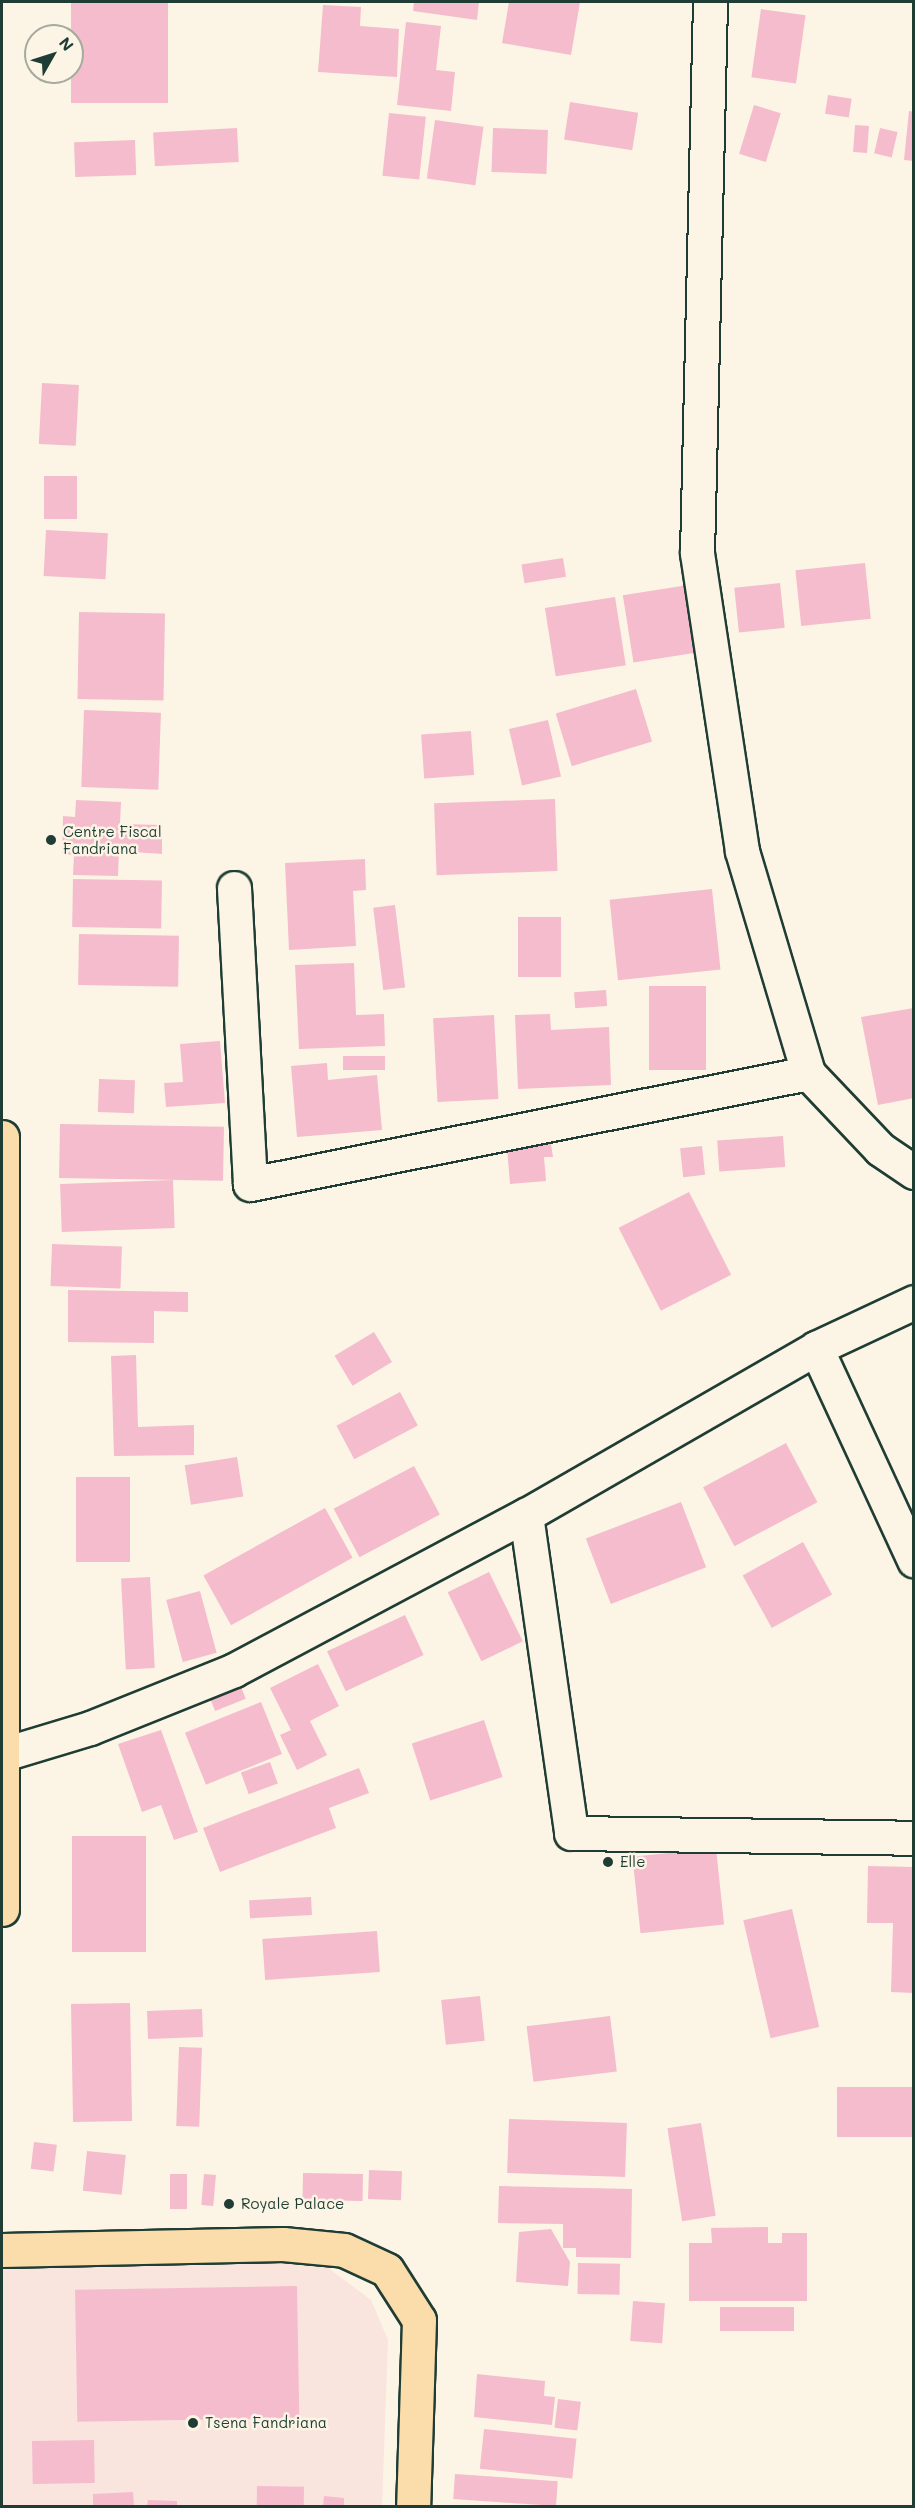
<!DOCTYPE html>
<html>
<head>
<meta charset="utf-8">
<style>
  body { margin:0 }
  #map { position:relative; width:915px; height:2508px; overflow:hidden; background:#fcf5e5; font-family:Mali,sans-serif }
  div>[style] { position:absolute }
  .built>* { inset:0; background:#fae4de }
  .building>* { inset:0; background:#f5bccd; transform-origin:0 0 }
  .roads { filter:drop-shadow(2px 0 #1f3d34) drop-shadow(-2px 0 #1f3d34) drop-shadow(0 2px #1f3d34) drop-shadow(0 -2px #1f3d34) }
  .minor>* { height:33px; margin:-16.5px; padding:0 16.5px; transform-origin:16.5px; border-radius:16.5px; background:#fcf5e5 }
  .major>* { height:33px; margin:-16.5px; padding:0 16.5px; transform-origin:16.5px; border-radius:16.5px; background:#fbddab }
  .dots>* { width:16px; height:16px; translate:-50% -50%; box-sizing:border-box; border:3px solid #fcf5e5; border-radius:50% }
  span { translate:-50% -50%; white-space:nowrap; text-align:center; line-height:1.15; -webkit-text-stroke:5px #fcf5e5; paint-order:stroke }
  .poi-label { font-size:15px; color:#1f3d34 }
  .left { translate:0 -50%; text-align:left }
  .frame { position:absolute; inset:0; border:3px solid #1f3d34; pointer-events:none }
  .north { position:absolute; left:24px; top:24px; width:60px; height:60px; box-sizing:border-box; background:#fcf5e5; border:2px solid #a4ab9e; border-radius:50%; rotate:51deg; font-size:16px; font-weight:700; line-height:24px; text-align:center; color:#1f3d34 }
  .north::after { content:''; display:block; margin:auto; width:21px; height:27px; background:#1f3d34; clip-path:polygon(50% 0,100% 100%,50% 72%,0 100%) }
</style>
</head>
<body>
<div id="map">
  <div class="built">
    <i style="clip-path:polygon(311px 2255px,371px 2300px,388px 2340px,382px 2506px,2px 2506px,2px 2265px)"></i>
  </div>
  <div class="building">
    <i style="left:71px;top:2px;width:97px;height:101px"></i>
    <i style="clip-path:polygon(414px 2px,479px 2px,477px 20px,413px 11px)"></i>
    <i style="clip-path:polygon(509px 2px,580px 2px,571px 55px,502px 43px)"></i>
    <i style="clip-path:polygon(323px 5px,361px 7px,360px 26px,399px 29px,397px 77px,318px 72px)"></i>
    <i style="left:761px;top:9px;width:45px;height:69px;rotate:8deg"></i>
    <i style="clip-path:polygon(406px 22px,441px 26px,436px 70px,455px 72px,451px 111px,397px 105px)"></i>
    <i style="left:828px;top:95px;width:24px;height:19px;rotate:9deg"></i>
    <i style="left:570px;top:102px;width:69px;height:38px;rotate:9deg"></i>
    <i style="left:754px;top:105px;width:28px;height:51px;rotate:17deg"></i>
    <i style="clip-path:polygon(909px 111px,914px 112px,914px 161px,904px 160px)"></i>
    <i style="left:389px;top:113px;width:37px;height:63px;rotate:6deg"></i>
    <i style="left:435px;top:120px;width:49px;height:59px;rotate:8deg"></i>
    <i style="left:855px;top:125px;width:14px;height:27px;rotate:4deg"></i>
    <i style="left:237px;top:128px;width:34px;height:84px;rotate:87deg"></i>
    <i style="left:493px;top:128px;width:55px;height:44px;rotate:2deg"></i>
    <i style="left:880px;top:128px;width:18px;height:26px;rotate:13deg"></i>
    <i style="left:135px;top:140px;width:35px;height:61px;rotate:88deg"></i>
    <i style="left:42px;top:383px;width:37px;height:61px;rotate:3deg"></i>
    <i style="left:44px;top:476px;width:33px;height:43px"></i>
    <i style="left:46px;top:530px;width:62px;height:46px;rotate:3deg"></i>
    <i style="left:563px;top:558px;width:19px;height:42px;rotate:81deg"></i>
    <i style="left:865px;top:563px;width:56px;height:70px;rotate:84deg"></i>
    <i style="left:780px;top:583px;width:45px;height:46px;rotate:84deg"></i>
    <i style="left:688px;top:585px;width:68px;height:66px;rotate:81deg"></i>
    <i style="left:615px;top:597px;width:69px;height:71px;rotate:81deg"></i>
    <i style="left:79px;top:612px;width:86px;height:87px;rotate:1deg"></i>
    <i style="left:636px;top:689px;width:55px;height:84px;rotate:73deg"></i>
    <i style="left:84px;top:710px;width:77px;height:77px;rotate:2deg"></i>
    <i style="left:548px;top:720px;width:58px;height:40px;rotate:77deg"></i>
    <i style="left:471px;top:731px;width:44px;height:50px;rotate:86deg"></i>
    <i style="left:555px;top:799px;width:72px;height:121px;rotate:88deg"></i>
    <i style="clip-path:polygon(76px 800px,121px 802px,120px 824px,162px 825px,162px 854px,119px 851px,118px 876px,73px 875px,74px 855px,62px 854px,63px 816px,75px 817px)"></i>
    <i style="clip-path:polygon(365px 859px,366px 890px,353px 891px,356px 946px,289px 950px,285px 863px)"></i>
    <i style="left:73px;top:879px;width:89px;height:48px;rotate:1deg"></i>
    <i style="left:712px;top:889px;width:81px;height:103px;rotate:84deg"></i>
    <i style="left:395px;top:905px;width:83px;height:22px;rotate:83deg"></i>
    <i style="left:518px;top:917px;width:43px;height:60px"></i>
    <i style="left:79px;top:934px;width:100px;height:51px;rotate:1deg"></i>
    <i style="clip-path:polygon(354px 963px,356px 1015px,384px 1014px,385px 1046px,299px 1049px,295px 965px)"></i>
    <i style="left:649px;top:986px;width:57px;height:84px"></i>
    <i style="left:606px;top:990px;width:16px;height:32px;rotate:86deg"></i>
    <i style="clip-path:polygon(914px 1008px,914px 1098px,878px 1105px,861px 1017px)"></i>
    <i style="clip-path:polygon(550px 1014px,551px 1030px,609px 1027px,611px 1085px,518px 1089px,515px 1015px)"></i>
    <i style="left:494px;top:1015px;width:84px;height:61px;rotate:87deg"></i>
    <i style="clip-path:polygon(220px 1041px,225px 1103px,166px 1107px,164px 1083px,183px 1082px,180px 1044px)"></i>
    <i style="left:385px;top:1056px;width:14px;height:42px;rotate:90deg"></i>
    <i style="clip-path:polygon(327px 1063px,328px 1080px,377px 1075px,382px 1130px,297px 1137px,291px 1066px)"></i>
    <i style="left:99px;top:1079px;width:36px;height:33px;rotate:2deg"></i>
    <i style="left:60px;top:1124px;width:164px;height:54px;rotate:1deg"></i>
    <i style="left:783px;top:1136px;width:31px;height:66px;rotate:86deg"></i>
    <i style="clip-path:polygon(551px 1144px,553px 1157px,544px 1157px,546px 1181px,510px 1184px,507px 1148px)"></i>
    <i style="left:702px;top:1146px;width:29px;height:22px;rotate:84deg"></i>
    <i style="left:173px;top:1180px;width:48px;height:113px;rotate:88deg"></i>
    <i style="left:689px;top:1192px;width:93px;height:79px;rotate:63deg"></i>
    <i style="left:52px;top:1244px;width:70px;height:42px;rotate:2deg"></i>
    <i style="clip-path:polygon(68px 1290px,188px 1292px,188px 1312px,154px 1311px,154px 1343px,68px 1342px)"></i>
    <i style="left:374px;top:1332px;width:35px;height:46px;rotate:59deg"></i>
    <i style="clip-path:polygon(136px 1355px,138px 1427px,194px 1425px,194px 1455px,114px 1456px,111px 1356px)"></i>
    <i style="left:400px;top:1392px;width:38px;height:72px;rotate:62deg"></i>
    <i style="left:786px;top:1443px;width:67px;height:94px;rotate:62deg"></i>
    <i style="left:237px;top:1457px;width:40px;height:53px;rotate:81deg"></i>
    <i style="left:414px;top:1466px;width:55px;height:91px;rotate:62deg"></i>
    <i style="left:76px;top:1477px;width:54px;height:85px"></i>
    <i style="left:681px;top:1502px;width:70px;height:102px;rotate:69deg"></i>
    <i style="left:325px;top:1508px;width:57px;height:139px;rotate:61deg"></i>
    <i style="left:803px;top:1542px;width:60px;height:69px;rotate:61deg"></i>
    <i style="left:489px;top:1572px;width:77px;height:46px;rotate:64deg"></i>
    <i style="left:150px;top:1577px;width:91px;height:29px;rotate:87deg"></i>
    <i style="left:200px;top:1591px;width:64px;height:35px;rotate:75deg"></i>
    <i style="left:405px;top:1615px;width:44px;height:86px;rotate:65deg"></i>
    <i style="clip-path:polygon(318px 1664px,339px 1706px,310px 1721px,327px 1755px,297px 1770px,280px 1735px,291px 1730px,270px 1688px)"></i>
    <i style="left:239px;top:1682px;width:18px;height:33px;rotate:68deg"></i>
    <i style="left:261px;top:1702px;width:56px;height:82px;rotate:68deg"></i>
    <i style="left:484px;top:1720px;width:60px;height:76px;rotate:72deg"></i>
    <i style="clip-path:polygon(161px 1730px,198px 1832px,174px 1840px,161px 1805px,142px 1812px,118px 1744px)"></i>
    <i style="left:270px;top:1762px;width:23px;height:31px;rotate:70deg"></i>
    <i style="clip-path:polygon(359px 1768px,369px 1793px,329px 1808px,336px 1828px,220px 1872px,203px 1828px)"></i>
    <i style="left:72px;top:1836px;width:74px;height:116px"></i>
    <i style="left:716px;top:1848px;width:77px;height:84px;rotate:84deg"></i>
    <i style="clip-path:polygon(868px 1866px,914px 1867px,914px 1993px,891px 1992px,893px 1923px,867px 1923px)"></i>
    <i style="left:311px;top:1897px;width:18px;height:62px;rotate:87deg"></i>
    <i style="left:792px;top:1909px;width:121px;height:50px;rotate:77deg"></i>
    <i style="left:377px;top:1931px;width:41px;height:115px;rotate:86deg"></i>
    <i style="left:480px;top:1996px;width:45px;height:39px;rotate:84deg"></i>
    <i style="left:130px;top:2003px;width:118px;height:59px;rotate:89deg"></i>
    <i style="left:202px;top:2009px;width:28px;height:55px;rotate:88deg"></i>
    <i style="left:610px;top:2016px;width:56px;height:84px;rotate:83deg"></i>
    <i style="left:179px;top:2047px;width:23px;height:79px;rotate:2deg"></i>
    <i style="left:837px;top:2087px;width:77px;height:50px"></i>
    <i style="left:509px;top:2119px;width:118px;height:54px;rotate:2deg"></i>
    <i style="left:701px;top:2123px;width:94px;height:34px;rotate:81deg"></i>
    <i style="left:34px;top:2142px;width:23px;height:27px;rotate:7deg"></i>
    <i style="left:87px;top:2151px;width:39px;height:40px;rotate:6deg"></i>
    <i style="left:369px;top:2170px;width:33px;height:29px;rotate:2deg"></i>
    <i style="left:303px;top:2173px;width:60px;height:27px;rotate:1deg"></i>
    <i style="left:170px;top:2174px;width:17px;height:35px"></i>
    <i style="left:204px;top:2174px;width:12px;height:31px;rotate:5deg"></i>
    <i style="clip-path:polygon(499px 2186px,632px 2189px,631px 2258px,576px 2257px,576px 2248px,563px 2248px,563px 2224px,498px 2223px)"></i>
    <i style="clip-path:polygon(768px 2227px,768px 2243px,782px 2243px,782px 2233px,807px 2233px,807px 2301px,689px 2301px,689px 2243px,712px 2243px,711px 2228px)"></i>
    <i style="clip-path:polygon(551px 2229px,570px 2262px,568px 2286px,516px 2282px,519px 2232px)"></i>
    <i style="left:578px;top:2263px;width:42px;height:31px;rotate:1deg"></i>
    <i style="left:297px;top:2286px;width:132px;height:222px;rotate:89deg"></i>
    <i style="left:633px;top:2301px;width:32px;height:40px;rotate:4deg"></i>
    <i style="left:720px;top:2307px;width:74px;height:24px"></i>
    <i style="clip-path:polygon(477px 2374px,545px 2381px,544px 2396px,555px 2397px,552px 2425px,474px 2417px)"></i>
    <i style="left:558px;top:2399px;width:23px;height:29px;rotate:7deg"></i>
    <i style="left:484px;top:2429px;width:93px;height:40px;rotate:6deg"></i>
    <i style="left:94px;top:2440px;width:43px;height:62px;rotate:89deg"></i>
    <i style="left:455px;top:2474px;width:103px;height:25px;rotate:4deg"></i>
    <i style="left:257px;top:2486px;width:47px;height:20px;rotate:1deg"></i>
    <i style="clip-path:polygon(133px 2492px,134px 2506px,93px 2506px,93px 2494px)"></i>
    <i style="clip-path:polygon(324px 2496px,344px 2498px,344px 2506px,323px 2506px)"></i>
    <i style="clip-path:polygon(148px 2500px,177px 2501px,177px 2506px,147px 2506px)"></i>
  </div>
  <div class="roads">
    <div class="minor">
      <i style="left:710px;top:2px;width:551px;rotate:91.35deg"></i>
      <i style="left:697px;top:553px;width:301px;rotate:81.4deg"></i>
      <i style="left:742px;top:851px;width:232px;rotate:73.4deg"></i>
      <i style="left:808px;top:1073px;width:105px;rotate:46.5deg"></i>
      <i style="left:880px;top:1149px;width:41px;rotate:34.1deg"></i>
      <i style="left:234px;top:888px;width:296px;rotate:86.9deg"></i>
      <i style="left:250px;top:1184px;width:569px;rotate:-11.25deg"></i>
      <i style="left:816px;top:1348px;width:234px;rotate:65.2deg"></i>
      <i style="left:526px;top:1515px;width:321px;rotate:81.9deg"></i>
      <i style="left:571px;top:1833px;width:343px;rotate:0.8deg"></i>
      <i style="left:4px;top:1754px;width:90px;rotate:-16.8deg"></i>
      <i style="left:90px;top:1728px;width:155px;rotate:-21.9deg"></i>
      <i style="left:234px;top:1670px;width:331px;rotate:-28deg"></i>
      <i style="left:526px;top:1515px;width:335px;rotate:-29.9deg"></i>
      <i style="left:816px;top:1348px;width:108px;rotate:-25.1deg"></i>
    </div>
    <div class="major">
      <i style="left:2px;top:1137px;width:772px;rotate:90deg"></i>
      <i style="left:2px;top:2250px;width:281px;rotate:-1.2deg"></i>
      <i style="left:283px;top:2244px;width:61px;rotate:5.6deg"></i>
      <i style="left:344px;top:2250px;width:47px;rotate:24.9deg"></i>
      <i style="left:387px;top:2270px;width:59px;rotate:57.4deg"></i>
      <i style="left:419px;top:2320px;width:186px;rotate:91.8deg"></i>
    </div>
  </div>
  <div class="dots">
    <i style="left:51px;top:840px;background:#1f3d34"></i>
    <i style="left:608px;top:1862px;background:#1f3d34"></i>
    <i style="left:229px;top:2204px;background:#1f3d34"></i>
    <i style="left:193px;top:2423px;background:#1f3d34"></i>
  </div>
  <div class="poi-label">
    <span class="left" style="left:63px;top:840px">Centre Fiscal<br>Fandriana</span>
    <span class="left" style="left:620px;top:1862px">Elle</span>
    <span class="left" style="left:241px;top:2204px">Royale Palace</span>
    <span class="left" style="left:205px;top:2423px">Tsena Fandriana</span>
  </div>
  <div class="frame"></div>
  <div class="north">N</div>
</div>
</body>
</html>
